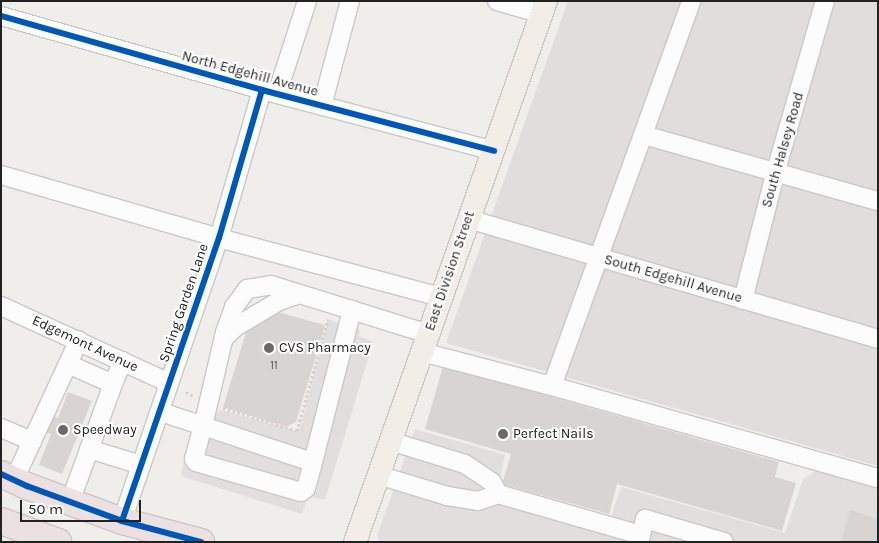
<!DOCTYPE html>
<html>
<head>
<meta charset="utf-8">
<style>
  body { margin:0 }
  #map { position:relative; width:879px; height:543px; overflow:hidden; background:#f0eeeb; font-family:Karla,sans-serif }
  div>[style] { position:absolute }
  .residential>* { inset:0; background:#dfdedc }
  .parking>* { inset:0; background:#e0dfde }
  .building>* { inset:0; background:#d7d4d2 }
  .path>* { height:3px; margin-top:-1.5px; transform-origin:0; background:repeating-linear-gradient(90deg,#dccecd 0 2.5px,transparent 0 5px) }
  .roads { filter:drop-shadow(1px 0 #c9c8c7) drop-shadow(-1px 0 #c9c8c7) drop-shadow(0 1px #c9c8c7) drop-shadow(0 -1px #c9c8c7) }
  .minor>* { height:18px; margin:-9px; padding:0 9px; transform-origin:9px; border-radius:9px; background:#fdfcfc }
  .major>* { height:22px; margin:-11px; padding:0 11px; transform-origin:11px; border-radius:11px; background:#f3ede7 }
  .highway>* { height:26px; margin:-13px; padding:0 13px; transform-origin:13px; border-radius:13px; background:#ece0e2 }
  .cycleway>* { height:6px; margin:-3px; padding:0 3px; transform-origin:3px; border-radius:3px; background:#0057b8 }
  .dots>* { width:14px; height:14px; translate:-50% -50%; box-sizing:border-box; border:2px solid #fff; border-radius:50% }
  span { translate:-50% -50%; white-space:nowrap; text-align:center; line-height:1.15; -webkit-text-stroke:4px #fff; paint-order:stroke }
  .number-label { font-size:11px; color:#4f4e4e }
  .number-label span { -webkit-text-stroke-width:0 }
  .street-label { font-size:14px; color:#222 }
  .poi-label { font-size:14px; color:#222 }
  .left { translate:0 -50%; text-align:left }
  .frame { position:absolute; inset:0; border:2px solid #222; pointer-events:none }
  .scale { position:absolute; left:20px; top:500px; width:121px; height:22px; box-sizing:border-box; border:2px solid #222; border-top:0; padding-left:6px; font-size:15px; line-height:18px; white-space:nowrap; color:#222; -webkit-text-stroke:4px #fff; paint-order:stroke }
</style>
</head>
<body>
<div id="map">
  <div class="residential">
    <i style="clip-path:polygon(568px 1px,878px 1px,878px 466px,446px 343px)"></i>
  </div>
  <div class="parking">
    <i style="clip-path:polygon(328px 319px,360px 330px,359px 336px,373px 342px,325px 500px,308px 496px,302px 514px,181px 476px,189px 438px,221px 410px,299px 432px)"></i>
    <i style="clip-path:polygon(415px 429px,505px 455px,498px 486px,611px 517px,621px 487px,785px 533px,803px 479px,816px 471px,878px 489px,878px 542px,380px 542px,377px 536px)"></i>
  </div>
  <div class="building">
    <i style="clip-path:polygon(253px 305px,259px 318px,274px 311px,325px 325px,296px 422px,286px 427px,223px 407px,249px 323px,242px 311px)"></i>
    <i style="clip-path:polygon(443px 366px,779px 462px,775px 477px,796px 483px,782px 531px,617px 484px,609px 514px,502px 484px,511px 454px,425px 429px)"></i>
    <i style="clip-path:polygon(68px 392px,92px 401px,62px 474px,39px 465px,51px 434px,39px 429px,46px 413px,58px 418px)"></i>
    <i style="clip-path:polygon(850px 510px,878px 519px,878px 542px,841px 542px)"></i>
  </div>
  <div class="path">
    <i style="left:186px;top:392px;width:9px;rotate:27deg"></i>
    <i style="left:223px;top:408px;width:77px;rotate:17.3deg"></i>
    <i style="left:297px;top:431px;width:116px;rotate:-74.5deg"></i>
  </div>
  <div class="roads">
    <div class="minor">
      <i style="left:497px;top:1px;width:47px;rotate:16.1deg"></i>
      <i style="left:1px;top:16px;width:271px;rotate:15.8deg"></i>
      <i style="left:262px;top:90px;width:240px;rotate:14.7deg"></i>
      <i style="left:277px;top:94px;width:98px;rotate:-72.1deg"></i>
      <i style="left:322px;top:106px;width:109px;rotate:-75.1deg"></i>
      <i style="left:644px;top:135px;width:243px;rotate:15.8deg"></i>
      <i style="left:1px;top:175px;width:227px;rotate:16.1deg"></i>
      <i style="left:219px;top:238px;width:229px;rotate:14.9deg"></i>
      <i style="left:468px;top:219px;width:427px;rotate:16.3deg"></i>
      <i style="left:743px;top:300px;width:130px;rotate:-75.7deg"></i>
      <i style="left:775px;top:174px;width:180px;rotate:-73.9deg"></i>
      <i style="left:1px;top:306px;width:185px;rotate:24.6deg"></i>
      <i style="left:224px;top:338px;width:18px;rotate:-43deg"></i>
      <i style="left:237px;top:326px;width:49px;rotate:-30.8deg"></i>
      <i style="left:279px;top:301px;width:21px;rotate:-19deg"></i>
      <i style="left:422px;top:352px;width:134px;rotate:14.7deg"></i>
      <i style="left:552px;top:386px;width:339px;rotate:15.8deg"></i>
      <i style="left:68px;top:364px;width:49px;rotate:24deg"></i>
      <i style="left:113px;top:384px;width:25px;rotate:-67deg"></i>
      <i style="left:552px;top:386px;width:409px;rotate:-70.1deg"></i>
      <i style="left:160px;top:411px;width:17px;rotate:21deg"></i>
      <i style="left:176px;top:417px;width:28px;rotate:18deg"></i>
      <i style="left:203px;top:426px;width:112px;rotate:18.3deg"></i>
      <i style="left:309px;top:461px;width:6px;rotate:59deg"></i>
      <i style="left:312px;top:466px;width:23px;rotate:105deg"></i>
      <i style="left:306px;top:488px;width:6px;rotate:141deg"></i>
      <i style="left:301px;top:492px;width:109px;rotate:-164.1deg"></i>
      <i style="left:196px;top:462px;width:4px;rotate:-124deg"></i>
      <i style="left:194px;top:459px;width:34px;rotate:-75deg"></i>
      <i style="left:203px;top:426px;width:97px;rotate:-76.8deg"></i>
      <i style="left:225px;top:332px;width:27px;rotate:-70deg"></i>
      <i style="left:234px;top:307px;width:22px;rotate:-54deg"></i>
      <i style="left:247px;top:289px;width:24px;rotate:-9deg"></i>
      <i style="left:271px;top:285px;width:164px;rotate:17.3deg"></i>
      <i style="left:1px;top:428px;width:34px;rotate:23deg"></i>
      <i style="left:390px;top:441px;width:78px;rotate:17deg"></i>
      <i style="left:465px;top:464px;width:32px;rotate:34deg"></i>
      <i style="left:492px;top:482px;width:13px;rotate:63deg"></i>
      <i style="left:89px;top:449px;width:54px;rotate:17.1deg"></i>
      <i style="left:312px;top:466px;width:161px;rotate:-75.6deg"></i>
      <i style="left:378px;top:475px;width:72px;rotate:16.9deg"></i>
      <i style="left:447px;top:496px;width:31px;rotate:9deg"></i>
      <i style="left:478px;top:501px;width:21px;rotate:-19deg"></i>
      <i style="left:498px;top:494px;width:149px;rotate:16deg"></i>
      <i style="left:14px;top:480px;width:154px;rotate:-65.1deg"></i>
      <i style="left:70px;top:502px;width:126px;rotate:-70deg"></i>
      <i style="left:122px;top:521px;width:299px;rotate:-71.1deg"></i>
      <i style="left:219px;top:238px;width:154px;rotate:-73.8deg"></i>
      <i style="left:639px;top:542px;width:24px;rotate:-75deg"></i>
      <i style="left:645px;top:519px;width:82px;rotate:16.2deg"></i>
    </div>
    <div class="major">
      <i style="left:355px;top:542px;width:574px;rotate:-70.55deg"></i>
    </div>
    <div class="highway">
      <i style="left:1px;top:474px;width:29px;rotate:25deg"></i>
      <i style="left:27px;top:486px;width:101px;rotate:20.2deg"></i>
      <i style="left:122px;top:521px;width:82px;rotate:14.9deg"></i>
      <i style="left:1px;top:521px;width:61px;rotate:20.2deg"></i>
    </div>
  </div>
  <div class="cycleway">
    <i style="left:1px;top:16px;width:271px;rotate:15.8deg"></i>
    <i style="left:262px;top:90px;width:240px;rotate:14.7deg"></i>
    <i style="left:1px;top:474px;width:29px;rotate:25deg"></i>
    <i style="left:27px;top:486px;width:101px;rotate:20.2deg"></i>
    <i style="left:122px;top:521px;width:82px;rotate:14.9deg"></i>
    <i style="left:122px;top:521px;width:299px;rotate:-71.1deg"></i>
    <i style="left:219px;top:238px;width:154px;rotate:-73.8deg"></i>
  </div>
  <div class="dots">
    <i style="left:269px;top:348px;background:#6a6968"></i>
    <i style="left:63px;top:430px;background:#6a6968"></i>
    <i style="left:503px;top:434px;background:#6a6968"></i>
  </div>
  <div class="number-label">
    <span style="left:274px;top:366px">11</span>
  </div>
  <div class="street-label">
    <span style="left:250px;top:74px;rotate:15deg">North Edgehill Avenue</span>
    <span style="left:783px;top:150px;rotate:-74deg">South Halsey Road</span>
    <span style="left:450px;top:271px;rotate:-71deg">East Division Street</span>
    <span style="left:673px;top:279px;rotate:16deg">South Edgehill Avenue</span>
    <span style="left:184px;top:303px;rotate:-71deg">Spring Garden Lane</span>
    <span style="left:85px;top:344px;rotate:25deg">Edgemont Avenue</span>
  </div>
  <div class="poi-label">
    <span class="left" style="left:279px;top:348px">CVS Pharmacy</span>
    <span class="left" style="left:73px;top:430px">Speedway</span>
    <span class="left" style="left:513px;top:434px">Perfect Nails</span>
  </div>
  <div class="frame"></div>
  <div class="scale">50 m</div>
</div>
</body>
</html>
